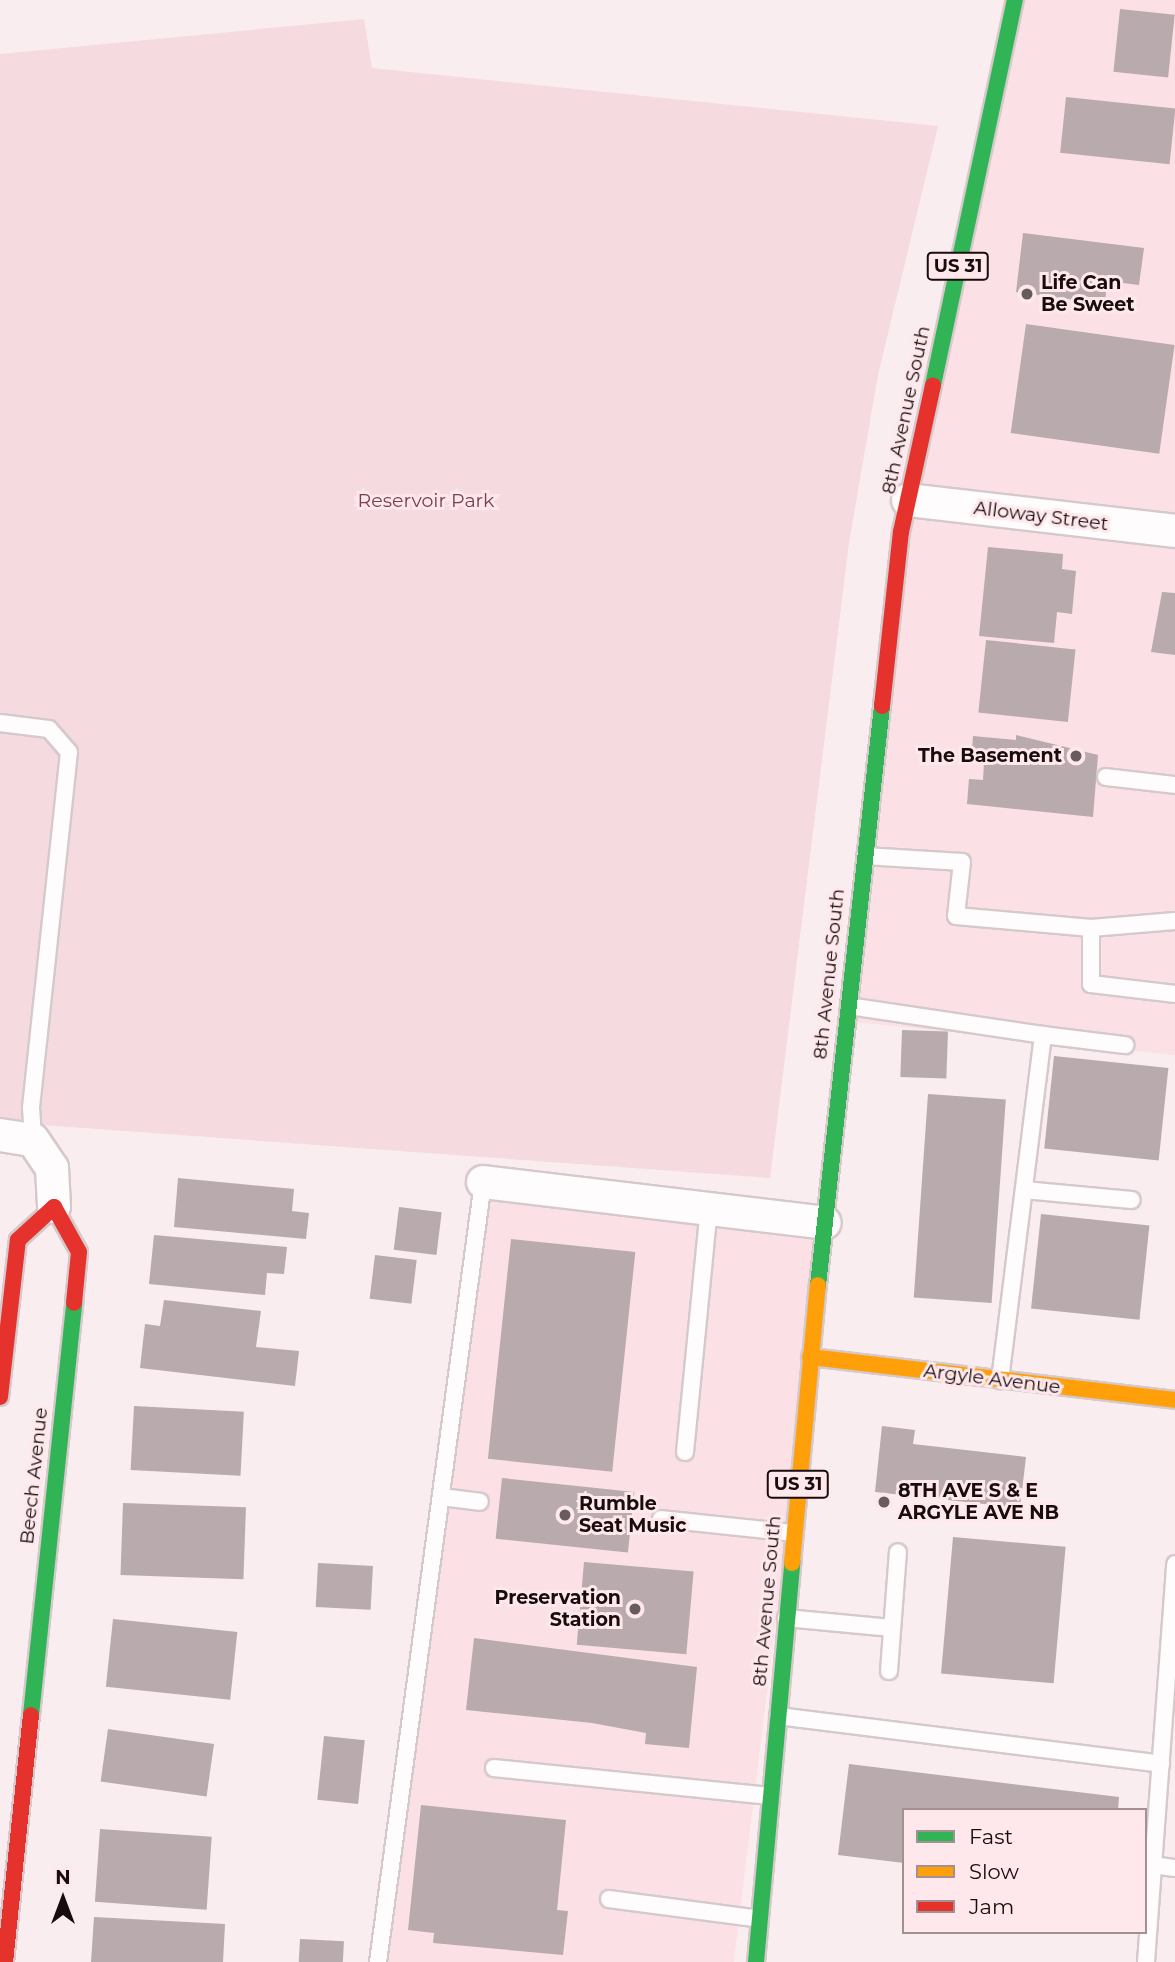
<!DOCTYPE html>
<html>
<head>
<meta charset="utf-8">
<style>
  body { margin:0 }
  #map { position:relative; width:1175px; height:1962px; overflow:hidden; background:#f9edf0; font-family:Montserrat,sans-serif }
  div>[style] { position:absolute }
  .built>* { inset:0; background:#fbe1e6; transform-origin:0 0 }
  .green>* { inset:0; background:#f5dbe0 }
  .building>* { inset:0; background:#b8aaad; transform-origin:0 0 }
  .roads { filter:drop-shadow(2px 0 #d5c9cb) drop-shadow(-2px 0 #d5c9cb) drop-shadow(0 2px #d5c9cb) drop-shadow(0 -2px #d5c9cb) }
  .lane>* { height:16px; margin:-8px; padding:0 8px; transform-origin:8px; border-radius:8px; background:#fefcfd }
  .street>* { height:32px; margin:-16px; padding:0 16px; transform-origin:16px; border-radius:16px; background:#fefcfd }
  .fast>* { height:16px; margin:-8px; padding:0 8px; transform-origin:8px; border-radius:8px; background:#30b455 }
  .slow>* { height:16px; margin:-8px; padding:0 8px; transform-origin:8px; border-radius:8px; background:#ff9f0a }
  .jam>* { height:16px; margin:-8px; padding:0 8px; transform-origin:8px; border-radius:8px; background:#e5322d }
  .dots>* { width:19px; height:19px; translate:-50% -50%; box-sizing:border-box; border:4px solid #fee8ec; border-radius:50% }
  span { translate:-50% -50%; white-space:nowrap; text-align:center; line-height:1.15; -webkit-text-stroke:6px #fee8ec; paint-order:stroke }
  .shield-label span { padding:2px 5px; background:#fee8ec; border:2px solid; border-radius:5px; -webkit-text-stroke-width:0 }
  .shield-label { font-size:18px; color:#180c0e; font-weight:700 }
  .poi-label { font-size:19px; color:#180c0e; font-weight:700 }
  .left { translate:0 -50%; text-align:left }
  .right { translate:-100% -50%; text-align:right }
  .street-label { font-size:19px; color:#180c0e }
  .park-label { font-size:19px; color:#7a404d }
  .legend { position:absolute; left:902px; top:1808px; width:245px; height:126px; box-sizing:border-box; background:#fee8ec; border:2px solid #a29093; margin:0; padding:9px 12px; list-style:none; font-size:21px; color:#180c0e }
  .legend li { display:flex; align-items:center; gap:14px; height:35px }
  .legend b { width:35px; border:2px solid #a29093 }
  .north { position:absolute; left:28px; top:1864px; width:70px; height:70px; -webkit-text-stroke:5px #fee8ec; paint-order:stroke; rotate:0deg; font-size:19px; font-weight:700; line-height:28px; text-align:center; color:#180c0e }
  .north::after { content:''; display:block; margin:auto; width:24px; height:32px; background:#180c0e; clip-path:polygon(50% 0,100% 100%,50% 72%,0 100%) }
</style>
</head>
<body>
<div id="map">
  <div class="built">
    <i style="clip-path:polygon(1014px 0,1175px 0,1175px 1055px,845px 1021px,908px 500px)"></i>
    <i style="left:483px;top:1182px;width:344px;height:787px;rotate:7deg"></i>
  </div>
  <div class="green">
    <i style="clip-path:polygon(364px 19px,372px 68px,938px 126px,878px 375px,849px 543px,770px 1178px,0 1122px,0 54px)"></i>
  </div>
  <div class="building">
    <i style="left:1120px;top:9px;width:55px;height:63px;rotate:6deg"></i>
    <i style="left:1066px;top:97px;width:110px;height:56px;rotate:6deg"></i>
    <i style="clip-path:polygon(1023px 233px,1144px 248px,1139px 285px,1107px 281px,1105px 304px,1016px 292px)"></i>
    <i style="left:1026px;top:324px;width:150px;height:110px;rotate:8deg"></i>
    <i style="clip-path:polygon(988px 547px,1063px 554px,1062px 569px,1076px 571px,1072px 614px,1057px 612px,1054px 643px,979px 636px)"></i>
    <i style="clip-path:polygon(1162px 592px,1175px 593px,1175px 655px,1151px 652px)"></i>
    <i style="left:986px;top:640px;width:90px;height:73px;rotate:6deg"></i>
    <i style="clip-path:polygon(1016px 735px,1098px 755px,1093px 817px,967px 804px,969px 779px,983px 780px,984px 763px,971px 762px,973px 736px,1016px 740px)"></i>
    <i style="left:902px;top:1030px;width:46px;height:47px;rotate:2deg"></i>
    <i style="left:1054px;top:1056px;width:115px;height:93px;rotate:6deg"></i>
    <i style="left:928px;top:1094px;width:78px;height:204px;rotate:4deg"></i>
    <i style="clip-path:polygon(178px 1178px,294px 1189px,292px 1211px,309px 1213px,306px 1239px,174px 1227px)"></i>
    <i style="left:399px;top:1207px;width:43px;height:43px;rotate:7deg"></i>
    <i style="left:1041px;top:1214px;width:109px;height:95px;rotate:6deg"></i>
    <i style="clip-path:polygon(154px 1235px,287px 1247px,284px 1274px,267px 1273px,265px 1295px,149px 1284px)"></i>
    <i style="left:511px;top:1239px;width:125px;height:221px;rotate:6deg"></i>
    <i style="left:375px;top:1255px;width:42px;height:44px;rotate:7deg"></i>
    <i style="clip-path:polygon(164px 1300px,261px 1311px,256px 1347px,299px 1351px,295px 1386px,140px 1368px,145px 1324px,160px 1326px)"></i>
    <i style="left:134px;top:1406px;width:110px;height:64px;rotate:3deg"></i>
    <i style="clip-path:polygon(882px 1426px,915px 1430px,913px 1444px,1026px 1457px,1020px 1508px,875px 1492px)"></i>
    <i style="left:502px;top:1478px;width:133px;height:61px;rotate:6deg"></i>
    <i style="left:123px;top:1503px;width:123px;height:72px;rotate:2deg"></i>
    <i style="left:953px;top:1537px;width:113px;height:137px;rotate:5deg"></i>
    <i style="left:584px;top:1562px;width:110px;height:83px;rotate:5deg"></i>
    <i style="left:318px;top:1563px;width:55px;height:44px;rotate:3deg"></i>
    <i style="left:113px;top:1619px;width:125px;height:68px;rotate:6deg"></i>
    <i style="clip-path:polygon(474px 1638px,697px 1667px,689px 1748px,645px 1744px,646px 1733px,592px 1723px,466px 1710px)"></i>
    <i style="left:108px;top:1729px;width:107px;height:53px;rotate:8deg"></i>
    <i style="left:324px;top:1736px;width:41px;height:64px;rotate:6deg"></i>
    <i style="clip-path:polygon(849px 1764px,1119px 1797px,1118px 1810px,904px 1810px,904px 1863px,838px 1855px)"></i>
    <i style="clip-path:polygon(421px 1805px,566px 1820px,557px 1910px,568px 1911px,563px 1955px,433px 1943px,434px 1933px,408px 1930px)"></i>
    <i style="left:100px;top:1829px;width:112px;height:73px;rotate:4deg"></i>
    <i style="clip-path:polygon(94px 1917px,225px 1924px,223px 1962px,91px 1962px)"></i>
    <i style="left:300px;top:1939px;width:44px;height:23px;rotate:3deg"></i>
  </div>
  <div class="roads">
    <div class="lane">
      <i style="left:0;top:723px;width:49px;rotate:7deg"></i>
      <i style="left:49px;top:729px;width:30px;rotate:49deg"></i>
      <i style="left:69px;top:752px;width:358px;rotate:96.1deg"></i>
      <i style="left:31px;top:1108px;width:32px;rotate:86deg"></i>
      <i style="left:1106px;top:777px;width:69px;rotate:6.6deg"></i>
      <i style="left:865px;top:856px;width:97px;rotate:3.5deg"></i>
      <i style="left:962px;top:862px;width:54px;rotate:96.3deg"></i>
      <i style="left:956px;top:916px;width:136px;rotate:5.1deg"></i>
      <i style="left:1091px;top:928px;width:84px;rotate:-4.8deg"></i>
      <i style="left:1091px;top:928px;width:56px;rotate:90deg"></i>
      <i style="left:1091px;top:984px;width:85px;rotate:6.8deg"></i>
      <i style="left:849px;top:1006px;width:196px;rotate:8.5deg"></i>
      <i style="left:1043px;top:1035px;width:348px;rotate:97.1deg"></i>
      <i style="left:1043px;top:1035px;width:83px;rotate:7deg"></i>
      <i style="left:1024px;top:1190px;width:108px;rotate:5.3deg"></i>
      <i style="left:685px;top:1452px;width:244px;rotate:-84.4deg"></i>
      <i style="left:441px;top:1497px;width:39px;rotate:7deg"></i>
      <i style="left:661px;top:1519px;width:134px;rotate:6deg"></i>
      <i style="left:786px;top:1618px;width:106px;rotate:5.4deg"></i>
      <i style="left:889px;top:1671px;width:119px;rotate:-85.7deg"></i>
      <i style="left:778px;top:1716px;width:386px;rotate:7.1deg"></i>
      <i style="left:494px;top:1768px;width:277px;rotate:5.8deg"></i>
      <i style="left:1153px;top:1865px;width:22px;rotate:8deg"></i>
      <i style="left:609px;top:1899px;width:152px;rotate:7.5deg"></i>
      <i style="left:378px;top:1962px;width:787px;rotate:-82.33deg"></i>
      <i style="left:1146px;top:1962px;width:399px;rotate:-85.8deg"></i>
    </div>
    <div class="street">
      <i style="left:908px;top:500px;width:269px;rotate:6.6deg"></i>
      <i style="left:0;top:1135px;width:33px;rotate:9deg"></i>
      <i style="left:33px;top:1140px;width:34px;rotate:56deg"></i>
      <i style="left:52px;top:1168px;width:39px;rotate:87deg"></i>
      <i style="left:483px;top:1182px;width:344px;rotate:6.8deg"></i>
    </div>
    <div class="fast">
      <i style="left:933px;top:385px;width:394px;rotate:-78deg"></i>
      <i style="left:818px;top:1285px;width:583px;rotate:-83.69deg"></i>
      <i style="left:31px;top:1715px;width:414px;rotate:-84deg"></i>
      <i style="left:756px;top:1962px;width:401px;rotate:-84.8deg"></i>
    </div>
    <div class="slow">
      <i style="left:810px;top:1357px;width:368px;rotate:6.7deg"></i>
      <i style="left:792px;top:1563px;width:279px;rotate:-84.7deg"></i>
    </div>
    <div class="jam">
      <i style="left:882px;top:706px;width:175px;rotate:-83.8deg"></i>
      <i style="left:901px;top:532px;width:150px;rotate:-77.7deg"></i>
      <i style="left:0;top:1397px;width:158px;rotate:-83.5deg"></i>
      <i style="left:18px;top:1240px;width:49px;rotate:-42.5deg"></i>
      <i style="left:54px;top:1207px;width:51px;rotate:60.9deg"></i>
      <i style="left:79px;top:1252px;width:51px;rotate:95.6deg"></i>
      <i style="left:5px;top:1962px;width:248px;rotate:-84deg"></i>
    </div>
  </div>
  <div class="dots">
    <i style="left:1027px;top:294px;background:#675b5d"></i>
    <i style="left:1076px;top:756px;background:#675b5d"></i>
    <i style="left:884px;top:1502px;background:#675b5d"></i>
    <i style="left:565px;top:1515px;background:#675b5d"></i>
    <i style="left:635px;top:1609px;background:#675b5d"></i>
  </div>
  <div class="shield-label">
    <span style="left:958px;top:266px">US 31</span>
    <span style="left:798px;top:1484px">US 31</span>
  </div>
  <div class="poi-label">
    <span class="left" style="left:1041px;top:294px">Life Can<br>Be Sweet</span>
    <span class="right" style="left:1062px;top:756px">The Basement</span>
    <span class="left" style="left:898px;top:1502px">8TH AVE S &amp; E<br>ARGYLE AVE NB</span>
    <span class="left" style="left:579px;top:1515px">Rumble<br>Seat Music</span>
    <span class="right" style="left:621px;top:1609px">Preservation<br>Station</span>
  </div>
  <div class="street-label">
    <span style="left:906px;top:410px;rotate:-78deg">8th Avenue South</span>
    <span style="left:1041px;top:516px;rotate:7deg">Alloway Street</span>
    <span style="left:829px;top:974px;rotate:-84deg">8th Avenue South</span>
    <span style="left:992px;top:1379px;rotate:7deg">Argyle Avenue</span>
    <span style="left:34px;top:1476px;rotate:-84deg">Beech Avenue</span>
    <span style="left:767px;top:1601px;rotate:-85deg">8th Avenue South</span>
  </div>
  <div class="park-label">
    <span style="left:426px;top:501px">Reservoir Park</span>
  </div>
  <ul class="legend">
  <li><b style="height:9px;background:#30b455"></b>Fast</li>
  <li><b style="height:9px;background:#ff9f0a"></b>Slow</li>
  <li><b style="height:9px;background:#e5322d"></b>Jam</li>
  </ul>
  <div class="north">N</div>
</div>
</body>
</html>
